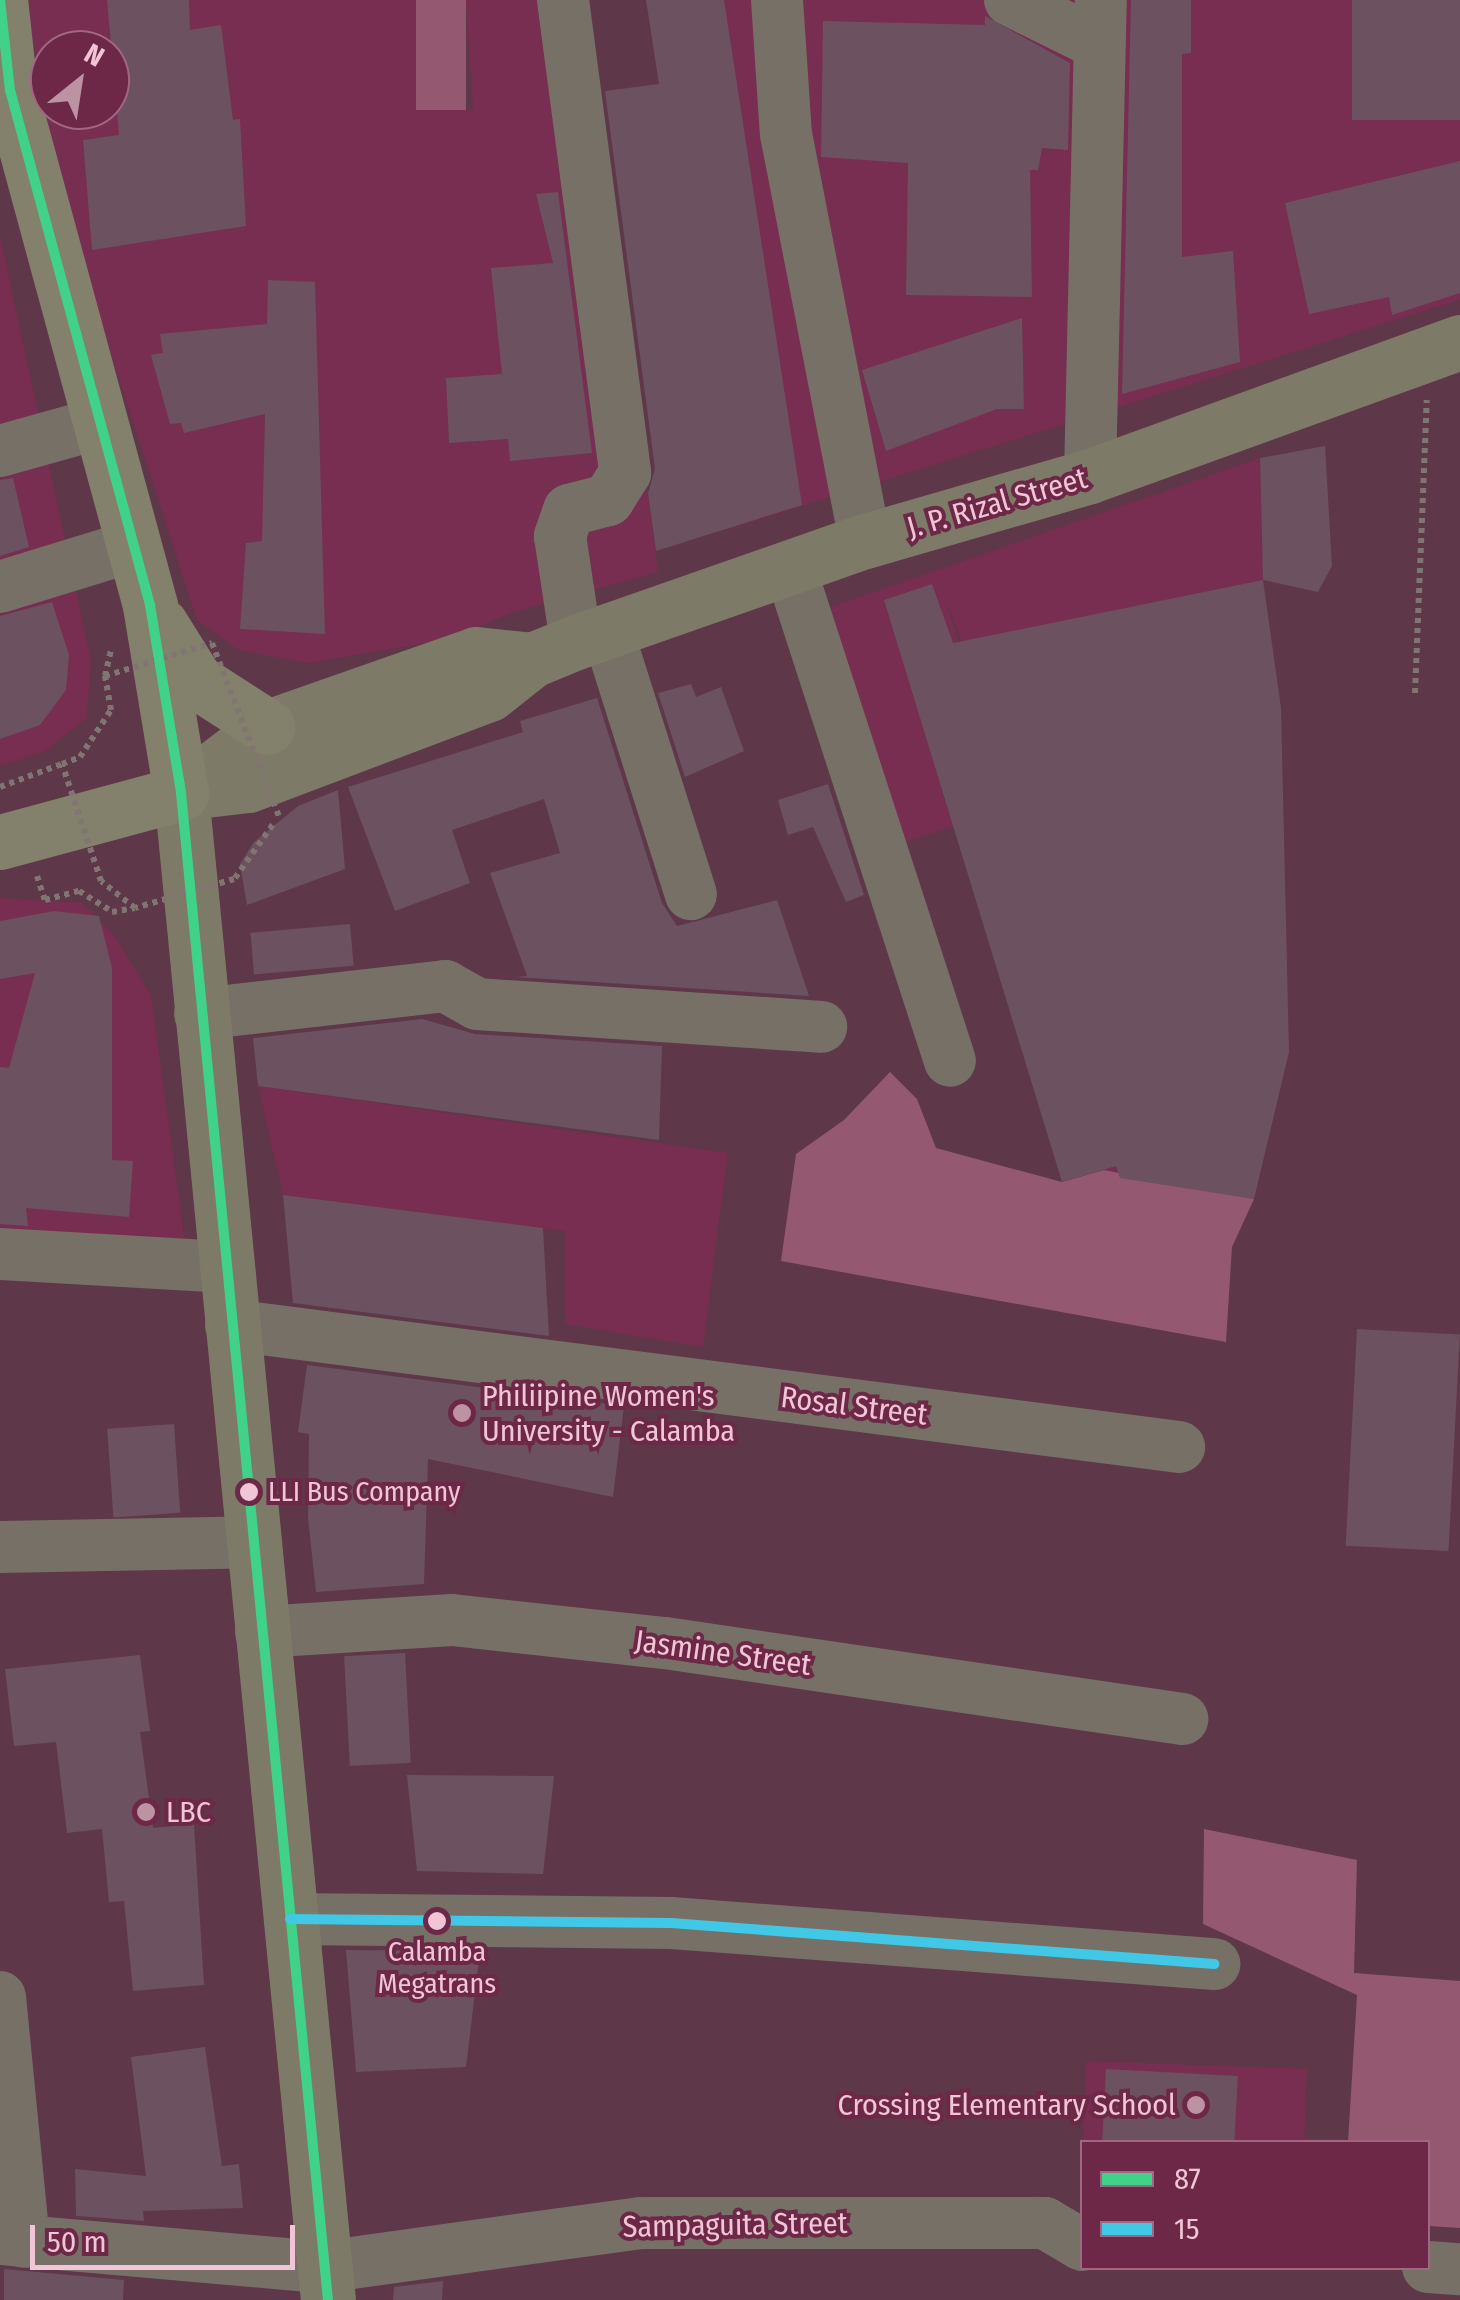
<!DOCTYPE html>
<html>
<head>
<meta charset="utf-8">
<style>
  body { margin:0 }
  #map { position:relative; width:1460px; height:2300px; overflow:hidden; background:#5e3748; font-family:"Fira Sans Condensed",sans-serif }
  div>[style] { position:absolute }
  .built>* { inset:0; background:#772e50; transform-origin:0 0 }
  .forest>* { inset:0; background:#945870; transform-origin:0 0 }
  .building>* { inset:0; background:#6c5160; transform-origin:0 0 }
  .path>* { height:6px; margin-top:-3px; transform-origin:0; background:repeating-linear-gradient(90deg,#807572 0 5px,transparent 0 10px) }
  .minor>* { height:52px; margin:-26px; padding:0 26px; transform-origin:26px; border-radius:26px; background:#767066 }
  .major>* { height:55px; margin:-27.5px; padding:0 27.5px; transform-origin:27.5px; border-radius:27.5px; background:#7d7a68 }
  .highway>* { height:55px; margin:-27.5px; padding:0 27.5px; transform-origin:27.5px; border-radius:27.5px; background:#83806b }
  .path-bridge>* { height:6px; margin-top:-3px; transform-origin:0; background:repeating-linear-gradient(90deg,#807572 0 5px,transparent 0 10px) }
  .bus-1>* { height:10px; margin:-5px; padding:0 5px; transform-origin:5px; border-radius:5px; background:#40d288 }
  .bus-2>* { height:10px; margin:-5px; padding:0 5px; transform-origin:5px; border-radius:5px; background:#40c8e6 }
  .dots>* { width:28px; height:28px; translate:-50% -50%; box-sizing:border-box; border:5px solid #6d2847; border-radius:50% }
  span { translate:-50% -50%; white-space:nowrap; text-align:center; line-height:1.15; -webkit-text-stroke:8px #6d2847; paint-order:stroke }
  .bus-label { font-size:28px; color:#f0c5d5 }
  .left { translate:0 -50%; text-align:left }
  .street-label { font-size:30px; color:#f0c5d5 }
  .poi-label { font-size:30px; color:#f0c5d5 }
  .right { translate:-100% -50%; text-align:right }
  .legend { position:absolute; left:1080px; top:2140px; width:350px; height:130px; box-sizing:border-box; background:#6d2847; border:2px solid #a16780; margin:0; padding:12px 18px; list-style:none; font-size:30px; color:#f0c5d5 }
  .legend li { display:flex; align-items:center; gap:20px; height:50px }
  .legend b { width:50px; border:2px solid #a16780 }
  .north { position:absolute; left:30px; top:30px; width:100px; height:100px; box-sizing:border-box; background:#6d2847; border:2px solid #a16780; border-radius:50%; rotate:30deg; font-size:28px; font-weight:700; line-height:40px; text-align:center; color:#f0c5d5 }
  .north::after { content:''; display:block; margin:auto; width:35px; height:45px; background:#bd93a4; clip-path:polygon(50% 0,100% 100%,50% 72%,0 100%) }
  .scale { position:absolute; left:30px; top:2225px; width:265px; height:45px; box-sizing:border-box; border:5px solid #f0c5d5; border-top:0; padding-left:12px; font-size:30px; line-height:35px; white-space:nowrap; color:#f0c5d5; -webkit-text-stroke:8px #6d2847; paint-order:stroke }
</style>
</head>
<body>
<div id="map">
  <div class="built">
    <i style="clip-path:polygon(evenodd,25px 0,416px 0,417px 109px,473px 110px,466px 0,585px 0,658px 572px,511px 613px,449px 639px,309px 663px,238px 650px,197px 620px,64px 209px,25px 0,50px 50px,110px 50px,110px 110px,50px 110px,50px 50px)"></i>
    <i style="clip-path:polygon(646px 0,1460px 0,1460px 300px,726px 530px)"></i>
    <i style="clip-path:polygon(0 235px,91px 661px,87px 718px,45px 751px,0 766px)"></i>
    <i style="clip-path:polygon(evenodd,1260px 458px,1263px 580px,1281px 708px,1289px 1052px,1254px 1199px,1062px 1182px,955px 826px,895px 845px,825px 609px,1260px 458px,947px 603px,962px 641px,1049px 943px,947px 604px,947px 603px)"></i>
    <i style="clip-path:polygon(0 898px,82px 903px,114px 935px,151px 995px,189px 1271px,0 1260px)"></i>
    <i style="clip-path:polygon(258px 1086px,728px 1153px,703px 1347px,565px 1324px,565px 1231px,283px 1195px)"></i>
    <i style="left:1086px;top:2061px;width:221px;height:81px;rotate:2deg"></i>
  </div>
  <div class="forest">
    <i style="left:416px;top:0;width:50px;height:110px"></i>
    <i style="clip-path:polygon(890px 1072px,917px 1099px,936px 1148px,1062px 1182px,1104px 1170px,1254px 1199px,1232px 1247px,1226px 1342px,781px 1261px,796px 1154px,844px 1120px)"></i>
    <i style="clip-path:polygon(1204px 1829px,1357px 1860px,1354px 1973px,1460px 1981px,1460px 2228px,1428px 2226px,1428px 2142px,1348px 2142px,1357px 1995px,1203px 1924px)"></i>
  </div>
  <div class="building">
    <i style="clip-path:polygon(107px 0,189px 0,190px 30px,221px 25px,233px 120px,240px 119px,246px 226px,92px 250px,83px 140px,119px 135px)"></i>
    <i style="clip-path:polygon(646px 0,724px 0,802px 505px,656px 551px,648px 493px,655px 469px,605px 91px,659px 84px)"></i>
    <i style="clip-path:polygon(1131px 0,1191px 0,1191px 53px,1182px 54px,1182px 257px,1233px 251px,1240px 362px,1122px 394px)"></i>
    <i style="left:1352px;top:0;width:108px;height:120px"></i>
    <i style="clip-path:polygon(985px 16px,1070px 63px,1068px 150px,1042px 148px,1038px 170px,1030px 170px,1032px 297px,906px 295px,908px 163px,821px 157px,823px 21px,985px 25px)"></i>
    <i style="clip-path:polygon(1460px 161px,1460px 293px,1392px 315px,1389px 297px,1309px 314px,1285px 203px)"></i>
    <i style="clip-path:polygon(558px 192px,592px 453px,510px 461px,508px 439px,449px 443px,446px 378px,502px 374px,491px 268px,553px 263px,536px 194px)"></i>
    <i style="clip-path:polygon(268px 280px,315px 282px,325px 634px,240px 629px,246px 543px,262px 541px,265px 414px,184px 433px,181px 423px,170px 424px,151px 355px,163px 353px,160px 334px,267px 324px)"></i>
    <i style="clip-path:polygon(1022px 318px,1024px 409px,997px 409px,886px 451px,862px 370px)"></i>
    <i style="clip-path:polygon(1325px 446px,1332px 566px,1318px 592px,1263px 580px,1260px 458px)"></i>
    <i style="clip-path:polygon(13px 478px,29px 547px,0 556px,0 480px)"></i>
    <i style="clip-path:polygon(1263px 580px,1281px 708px,1289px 1052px,1254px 1199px,1120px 1178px,1116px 1166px,1062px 1182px,884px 600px,932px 584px,953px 643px)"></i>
    <i style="clip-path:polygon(52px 602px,69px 655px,66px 690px,40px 725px,0 739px,0 616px)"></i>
    <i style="clip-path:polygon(691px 684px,696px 697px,721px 687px,744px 751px,685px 777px,658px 693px)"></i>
    <i style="clip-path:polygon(597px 698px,662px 903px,677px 926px,777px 900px,809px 996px,516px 977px,527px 976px,490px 873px,560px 853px,544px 799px,452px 830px,470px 883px,395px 911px,348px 787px,523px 732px,520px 721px)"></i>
    <i style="clip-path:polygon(828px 784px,864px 895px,846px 902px,813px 827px,788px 835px,778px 800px)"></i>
    <i style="clip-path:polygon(338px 790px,345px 869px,247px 905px,240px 864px,254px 842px,298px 806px)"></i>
    <i style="clip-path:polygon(54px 911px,99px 916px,112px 968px,112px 1160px,133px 1161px,129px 1217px,26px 1208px,28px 1226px,0 1224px,0 1067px,9px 1068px,35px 973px,0 979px,0 921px)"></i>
    <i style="left:350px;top:924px;width:42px;height:100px;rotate:85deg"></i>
    <i style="clip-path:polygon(422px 1019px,475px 1034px,662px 1046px,659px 1140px,258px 1086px,253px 1038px)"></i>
    <i style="clip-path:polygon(283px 1195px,543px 1228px,549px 1336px,293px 1303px)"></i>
    <i style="left:1357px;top:1329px;width:103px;height:217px;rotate:3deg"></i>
    <i style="clip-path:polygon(307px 1365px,624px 1406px,613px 1497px,428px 1459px,424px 1584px,316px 1592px,308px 1518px,309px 1434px,298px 1432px)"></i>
    <i style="left:174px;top:1424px;width:89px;height:67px;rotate:86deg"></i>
    <i style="left:405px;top:1653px;width:110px;height:61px;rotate:87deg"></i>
    <i style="clip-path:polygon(140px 1655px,150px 1731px,140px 1732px,153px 1828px,194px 1824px,204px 1985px,133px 1991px,124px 1901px,109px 1902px,102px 1829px,67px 1833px,56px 1742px,14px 1746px,5px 1669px)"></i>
    <i style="clip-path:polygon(407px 1775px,554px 1776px,543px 1874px,417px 1871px)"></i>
    <i style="clip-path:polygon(346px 1950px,480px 1951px,466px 2067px,356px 2072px)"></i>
    <i style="clip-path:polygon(205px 2047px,222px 2166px,239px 2164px,243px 2208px,143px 2211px,144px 2221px,76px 2216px,75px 2169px,146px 2176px,131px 2057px)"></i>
    <i style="left:1106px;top:2069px;width:132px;height:73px;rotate:3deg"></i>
    <i style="clip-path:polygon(4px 2269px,124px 2280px,123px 2300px,4px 2300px)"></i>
    <i style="clip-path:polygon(443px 2281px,442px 2300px,393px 2300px,394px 2287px)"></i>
  </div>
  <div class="path">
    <i style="left:105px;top:676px;width:26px;rotate:-77deg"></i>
    <i style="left:1415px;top:693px;width:293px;rotate:-87.7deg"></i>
    <i style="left:0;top:787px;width:66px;rotate:-20.4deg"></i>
    <i style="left:37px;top:876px;width:25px;rotate:72deg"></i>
    <i style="left:45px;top:900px;width:35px;rotate:-15deg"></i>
    <i style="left:79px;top:891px;width:39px;rotate:32deg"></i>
    <i style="left:112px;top:912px;width:23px;rotate:-10deg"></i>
    <i style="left:235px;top:878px;width:67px;rotate:-54.7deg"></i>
  </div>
  <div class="minor">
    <i style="left:563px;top:0;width:477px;rotate:82.5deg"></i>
    <i style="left:625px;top:473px;width:32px;rotate:122deg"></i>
    <i style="left:608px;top:500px;width:40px;rotate:165.6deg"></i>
    <i style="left:569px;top:510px;width:28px;rotate:109deg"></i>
    <i style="left:560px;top:536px;width:107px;rotate:81.4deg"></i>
    <i style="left:777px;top:0;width:134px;rotate:86.2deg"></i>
    <i style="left:786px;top:134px;width:415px;rotate:79deg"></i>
    <i style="left:1010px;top:0;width:97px;rotate:26.3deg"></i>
    <i style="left:0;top:451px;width:104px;rotate:-15.6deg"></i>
    <i style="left:1090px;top:476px;width:476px;rotate:-88.7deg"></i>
    <i style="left:790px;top:568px;width:518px;rotate:72.02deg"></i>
    <i style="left:0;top:587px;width:139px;rotate:-17.1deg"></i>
    <i style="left:608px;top:633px;width:274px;rotate:72.4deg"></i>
    <i style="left:200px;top:1014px;width:247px;rotate:-6.5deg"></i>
    <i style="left:445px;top:986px;width:37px;rotate:29deg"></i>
    <i style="left:477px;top:1004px;width:345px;rotate:3.8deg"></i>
    <i style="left:0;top:1254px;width:224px;rotate:3.3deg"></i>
    <i style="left:231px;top:1325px;width:956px;rotate:7.33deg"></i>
    <i style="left:0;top:1547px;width:253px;rotate:-1.1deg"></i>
    <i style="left:261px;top:1632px;width:191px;rotate:-3.6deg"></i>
    <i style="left:452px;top:1620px;width:214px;rotate:6.2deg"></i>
    <i style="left:665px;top:1643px;width:523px;rotate:8.36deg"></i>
    <i style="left:290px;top:1919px;width:381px;rotate:0.6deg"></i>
    <i style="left:671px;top:1923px;width:545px;rotate:4.32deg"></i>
    <i style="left:0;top:1997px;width:246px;rotate:84.4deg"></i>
    <i style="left:0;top:2239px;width:324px;rotate:5deg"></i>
    <i style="left:323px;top:2267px;width:321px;rotate:-7.9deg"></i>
    <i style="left:641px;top:2223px;width:404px"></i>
    <i style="left:1045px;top:2223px;width:43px;rotate:30.7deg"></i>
    <i style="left:1428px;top:2267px;width:32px;rotate:4deg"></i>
  </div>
  <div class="major">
    <i style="left:181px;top:793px;width:1514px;rotate:84.43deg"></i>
    <i style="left:181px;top:793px;width:67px;rotate:-6.8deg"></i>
    <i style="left:248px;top:785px;width:258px;rotate:-20.7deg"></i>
    <i style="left:489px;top:694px;width:55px;rotate:-38.3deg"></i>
    <i style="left:532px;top:660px;width:48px;rotate:-22.2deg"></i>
    <i style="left:576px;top:642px;width:306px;rotate:-19.3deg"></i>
    <i style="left:865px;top:541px;width:234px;rotate:-16.1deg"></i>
    <i style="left:1090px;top:476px;width:394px;rotate:-19.9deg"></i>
    <i style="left:181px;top:793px;width:109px;rotate:-37.2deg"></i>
    <i style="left:268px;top:727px;width:220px;rotate:-19.3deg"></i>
    <i style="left:476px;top:654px;width:56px;rotate:6.1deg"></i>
  </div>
  <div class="highway">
    <i style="left:161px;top:625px;width:66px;rotate:58deg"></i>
    <i style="left:196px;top:681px;width:85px;rotate:32.6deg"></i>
    <i style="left:0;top:842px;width:188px;rotate:-15.1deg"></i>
    <i style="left:181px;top:793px;width:191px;rotate:-99.4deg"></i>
    <i style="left:150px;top:605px;width:534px;rotate:-105.21deg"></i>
    <i style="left:10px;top:90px;width:91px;rotate:-96.3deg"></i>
  </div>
  <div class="path-bridge">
    <i style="left:234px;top:879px;width:103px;rotate:163.7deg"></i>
    <i style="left:135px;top:908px;width:43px;rotate:-141.5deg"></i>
    <i style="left:101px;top:881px;width:123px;rotate:-108.4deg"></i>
    <i style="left:62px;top:764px;width:19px;rotate:-21deg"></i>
    <i style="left:80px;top:757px;width:56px;rotate:-56.6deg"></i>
    <i style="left:111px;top:710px;width:35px;rotate:-100deg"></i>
    <i style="left:105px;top:676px;width:112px;rotate:-17.1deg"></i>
    <i style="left:212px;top:643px;width:186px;rotate:68.9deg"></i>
  </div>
  <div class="bus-1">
    <i style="left:0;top:0;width:91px;rotate:83.7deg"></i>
    <i style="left:10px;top:90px;width:534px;rotate:74.79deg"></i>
    <i style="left:150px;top:605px;width:191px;rotate:80.6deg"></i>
    <i style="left:181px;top:793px;width:1514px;rotate:84.43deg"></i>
  </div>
  <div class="bus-2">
    <i style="left:290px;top:1919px;width:381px;rotate:0.6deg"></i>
    <i style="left:671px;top:1923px;width:545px;rotate:4.32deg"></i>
  </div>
  <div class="dots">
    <i style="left:462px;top:1413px;background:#bd93a4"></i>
    <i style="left:249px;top:1492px;background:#f0c5d5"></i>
    <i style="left:146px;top:1812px;background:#bd93a4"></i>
    <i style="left:437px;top:1921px;background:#f0c5d5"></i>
    <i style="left:1196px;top:2105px;background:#bd93a4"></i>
  </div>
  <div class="bus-label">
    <span class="left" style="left:268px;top:1492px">LLI Bus Company</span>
    <span style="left:437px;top:1968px">Calamba<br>Megatrans</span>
  </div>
  <div class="street-label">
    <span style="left:997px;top:503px;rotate:-16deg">J. P. Rizal Street</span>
    <span style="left:854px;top:1406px;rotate:7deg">Rosal Street</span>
    <span style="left:723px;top:1653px;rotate:8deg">Jasmine Street</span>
    <span style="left:735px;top:2225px;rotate:-1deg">Sampaguita Street</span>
  </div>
  <div class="poi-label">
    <span class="left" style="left:482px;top:1413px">Philiipine Women's<br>University - Calamba</span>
    <span class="left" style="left:166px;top:1812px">LBC</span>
    <span class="right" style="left:1176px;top:2105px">Crossing Elementary School</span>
  </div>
  <ul class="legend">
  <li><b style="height:12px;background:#40d288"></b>87</li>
  <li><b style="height:12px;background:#40c8e6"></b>15</li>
  </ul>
  <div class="north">N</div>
  <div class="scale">50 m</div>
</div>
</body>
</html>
